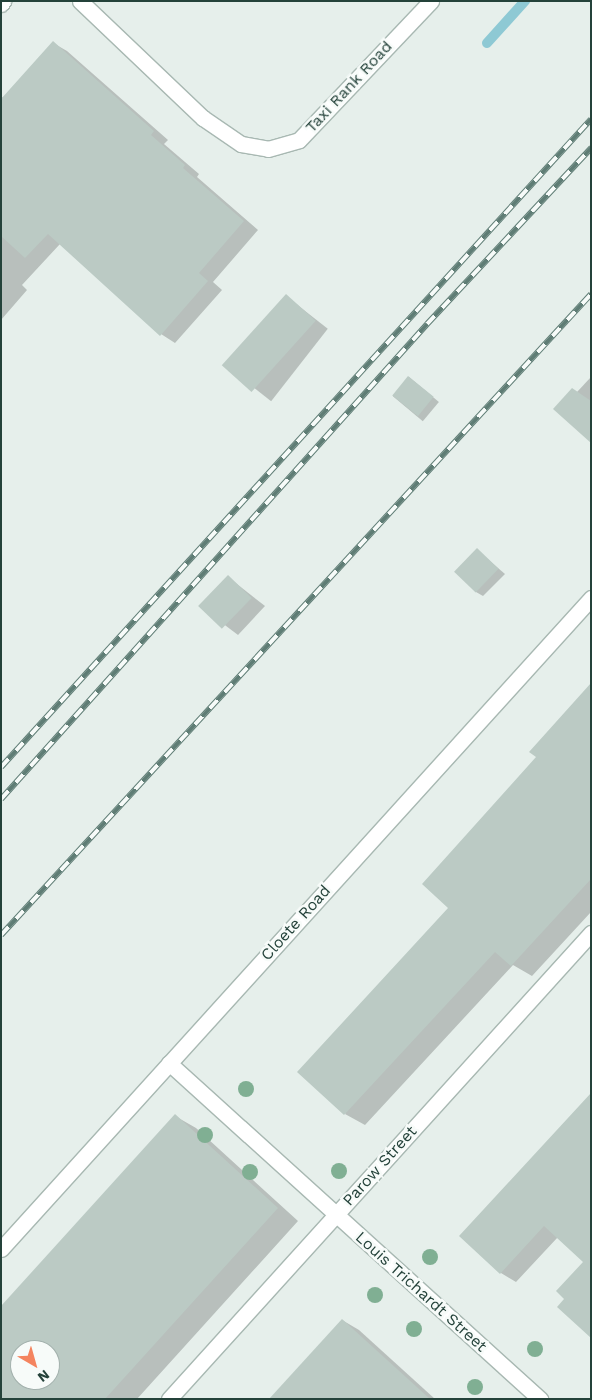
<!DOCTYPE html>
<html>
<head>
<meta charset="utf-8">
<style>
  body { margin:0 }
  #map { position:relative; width:592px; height:1400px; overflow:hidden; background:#e6efeb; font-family:"Work Sans",sans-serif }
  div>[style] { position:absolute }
  .shadow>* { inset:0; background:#0003; transform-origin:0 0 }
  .stream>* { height:10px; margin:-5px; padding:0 5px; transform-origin:5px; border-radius:5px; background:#8ec9d4 }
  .building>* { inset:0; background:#bbcac4; transform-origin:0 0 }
  .roads { filter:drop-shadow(1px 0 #a8b8b2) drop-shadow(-1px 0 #a8b8b2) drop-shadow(0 1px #a8b8b2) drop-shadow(0 -1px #a8b8b2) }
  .minor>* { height:15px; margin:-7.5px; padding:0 7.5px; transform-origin:7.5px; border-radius:7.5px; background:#fff }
  .rail>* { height:5.5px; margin-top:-2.75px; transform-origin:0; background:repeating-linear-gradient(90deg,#f7fbf9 0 11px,#5f7d75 0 22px); box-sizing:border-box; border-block:1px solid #5f7d75 }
  .trees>* { width:16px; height:16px; margin:-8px; border-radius:50%; background:#80af93 }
  span { translate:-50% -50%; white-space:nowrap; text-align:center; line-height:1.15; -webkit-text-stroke:5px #f7fbf9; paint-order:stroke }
  .street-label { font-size:16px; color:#24423a }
  .frame { position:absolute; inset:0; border:2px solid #24423a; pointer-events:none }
  .north { position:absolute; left:10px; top:1340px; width:50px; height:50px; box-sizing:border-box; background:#f7fbf9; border:1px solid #a3b1ad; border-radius:50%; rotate:142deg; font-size:14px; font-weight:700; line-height:20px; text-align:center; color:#24423a }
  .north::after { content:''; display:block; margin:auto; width:18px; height:22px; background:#f4845f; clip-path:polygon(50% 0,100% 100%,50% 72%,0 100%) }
</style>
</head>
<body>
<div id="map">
  <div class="shadow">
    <i style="clip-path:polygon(53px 43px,67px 51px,168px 140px,164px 144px,199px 174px,197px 177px,258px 230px,213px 282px,222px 290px,175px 343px,161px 334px,60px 244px,22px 285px,27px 290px,1px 320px,1px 97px,4px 98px)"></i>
    <i style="left:286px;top:296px;width:53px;height:92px;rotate:38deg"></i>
    <i style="left:409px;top:377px;width:39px;height:25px;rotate:40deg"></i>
    <i style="clip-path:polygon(591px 377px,591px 442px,577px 392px)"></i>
    <i style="clip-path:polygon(477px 550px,505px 574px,483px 596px,476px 592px)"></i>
    <i style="clip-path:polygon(228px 577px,265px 606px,238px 635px,201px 607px)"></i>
    <i style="clip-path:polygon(591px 685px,591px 912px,532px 976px,513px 965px,365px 1125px,345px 1114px,450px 908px,537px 757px)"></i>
    <i style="clip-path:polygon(591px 1094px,591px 1336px,566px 1299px,585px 1262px,558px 1237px,516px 1282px,501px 1273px,461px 1236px)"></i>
    <i style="clip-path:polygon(evenodd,175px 1116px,196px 1128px,298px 1221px,137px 1399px,1px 1399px,1px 1308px,175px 1116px,20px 1350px,50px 1350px,50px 1380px,20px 1380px,20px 1350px)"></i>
    <i style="clip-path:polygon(342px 1320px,359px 1330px,435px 1399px,271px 1399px)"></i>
  </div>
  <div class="stream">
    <i style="left:487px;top:43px;width:57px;rotate:-47.9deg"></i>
  </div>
  <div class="building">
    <i style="clip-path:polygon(53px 41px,154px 131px,151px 135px,185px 165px,183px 168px,244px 221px,199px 273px,208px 281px,160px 336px,48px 234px,25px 258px,1px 236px,1px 99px)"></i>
    <i style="left:286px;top:294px;width:40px;height:96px;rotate:42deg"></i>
    <i style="left:408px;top:376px;width:33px;height:25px;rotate:39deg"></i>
    <i style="clip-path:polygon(572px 388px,591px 401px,591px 443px,553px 409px)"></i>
    <i style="left:477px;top:548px;width:30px;height:33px;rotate:44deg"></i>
    <i style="left:228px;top:575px;width:33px;height:43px;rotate:44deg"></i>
    <i style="clip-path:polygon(591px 683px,591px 879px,511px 966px,495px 952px,344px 1115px,297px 1072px,448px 908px,422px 884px,536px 757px,529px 752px)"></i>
    <i style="clip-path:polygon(591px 1093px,591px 1338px,557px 1307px,564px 1299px,556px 1291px,583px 1262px,544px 1226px,500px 1274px,459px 1236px)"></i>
    <i style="clip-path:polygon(evenodd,175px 1114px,278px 1208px,105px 1399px,1px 1399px,1px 1306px,175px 1114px,20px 1350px,50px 1350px,50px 1380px,20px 1380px,20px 1350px)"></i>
    <i style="clip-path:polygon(342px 1319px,430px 1399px,269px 1399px)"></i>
  </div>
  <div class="roads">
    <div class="minor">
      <i style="left:80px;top:1px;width:170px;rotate:43.6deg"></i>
      <i style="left:203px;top:118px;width:46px;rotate:34.4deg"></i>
      <i style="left:241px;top:144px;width:27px;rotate:10deg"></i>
      <i style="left:268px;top:149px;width:32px;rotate:-16deg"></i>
      <i style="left:299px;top:140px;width:192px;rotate:-46.5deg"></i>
      <i style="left:1px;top:4px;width:4px;rotate:-56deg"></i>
      <i style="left:169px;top:1063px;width:501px;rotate:42.17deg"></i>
      <i style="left:1px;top:1249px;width:879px;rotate:-47.81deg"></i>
      <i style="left:169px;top:1399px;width:629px;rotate:-47.84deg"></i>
    </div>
  </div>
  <div class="rail">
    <i style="left:1px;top:767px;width:876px;rotate:-47.68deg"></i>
    <i style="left:1px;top:799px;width:638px;rotate:-48.11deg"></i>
    <i style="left:427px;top:324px;width:241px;rotate:-47deg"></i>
    <i style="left:1px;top:935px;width:871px;rotate:-47.37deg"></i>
  </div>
  <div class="trees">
    <i style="left:246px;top:1089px"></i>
    <i style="left:205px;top:1135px"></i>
    <i style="left:339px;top:1171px"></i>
    <i style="left:250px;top:1172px"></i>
    <i style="left:430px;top:1257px"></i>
    <i style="left:375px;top:1295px"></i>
    <i style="left:414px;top:1329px"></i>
    <i style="left:535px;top:1349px"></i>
    <i style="left:475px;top:1387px"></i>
  </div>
  <div class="street-label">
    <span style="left:349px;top:87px;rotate:-47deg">Taxi Rank Road</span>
    <span style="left:296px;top:923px;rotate:-48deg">Cloete Road</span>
    <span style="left:380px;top:1166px;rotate:-48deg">Parow Street</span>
    <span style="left:421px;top:1292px;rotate:42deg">Louis Trichardt Street</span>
  </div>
  <div class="frame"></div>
  <div class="north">N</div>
</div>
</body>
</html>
